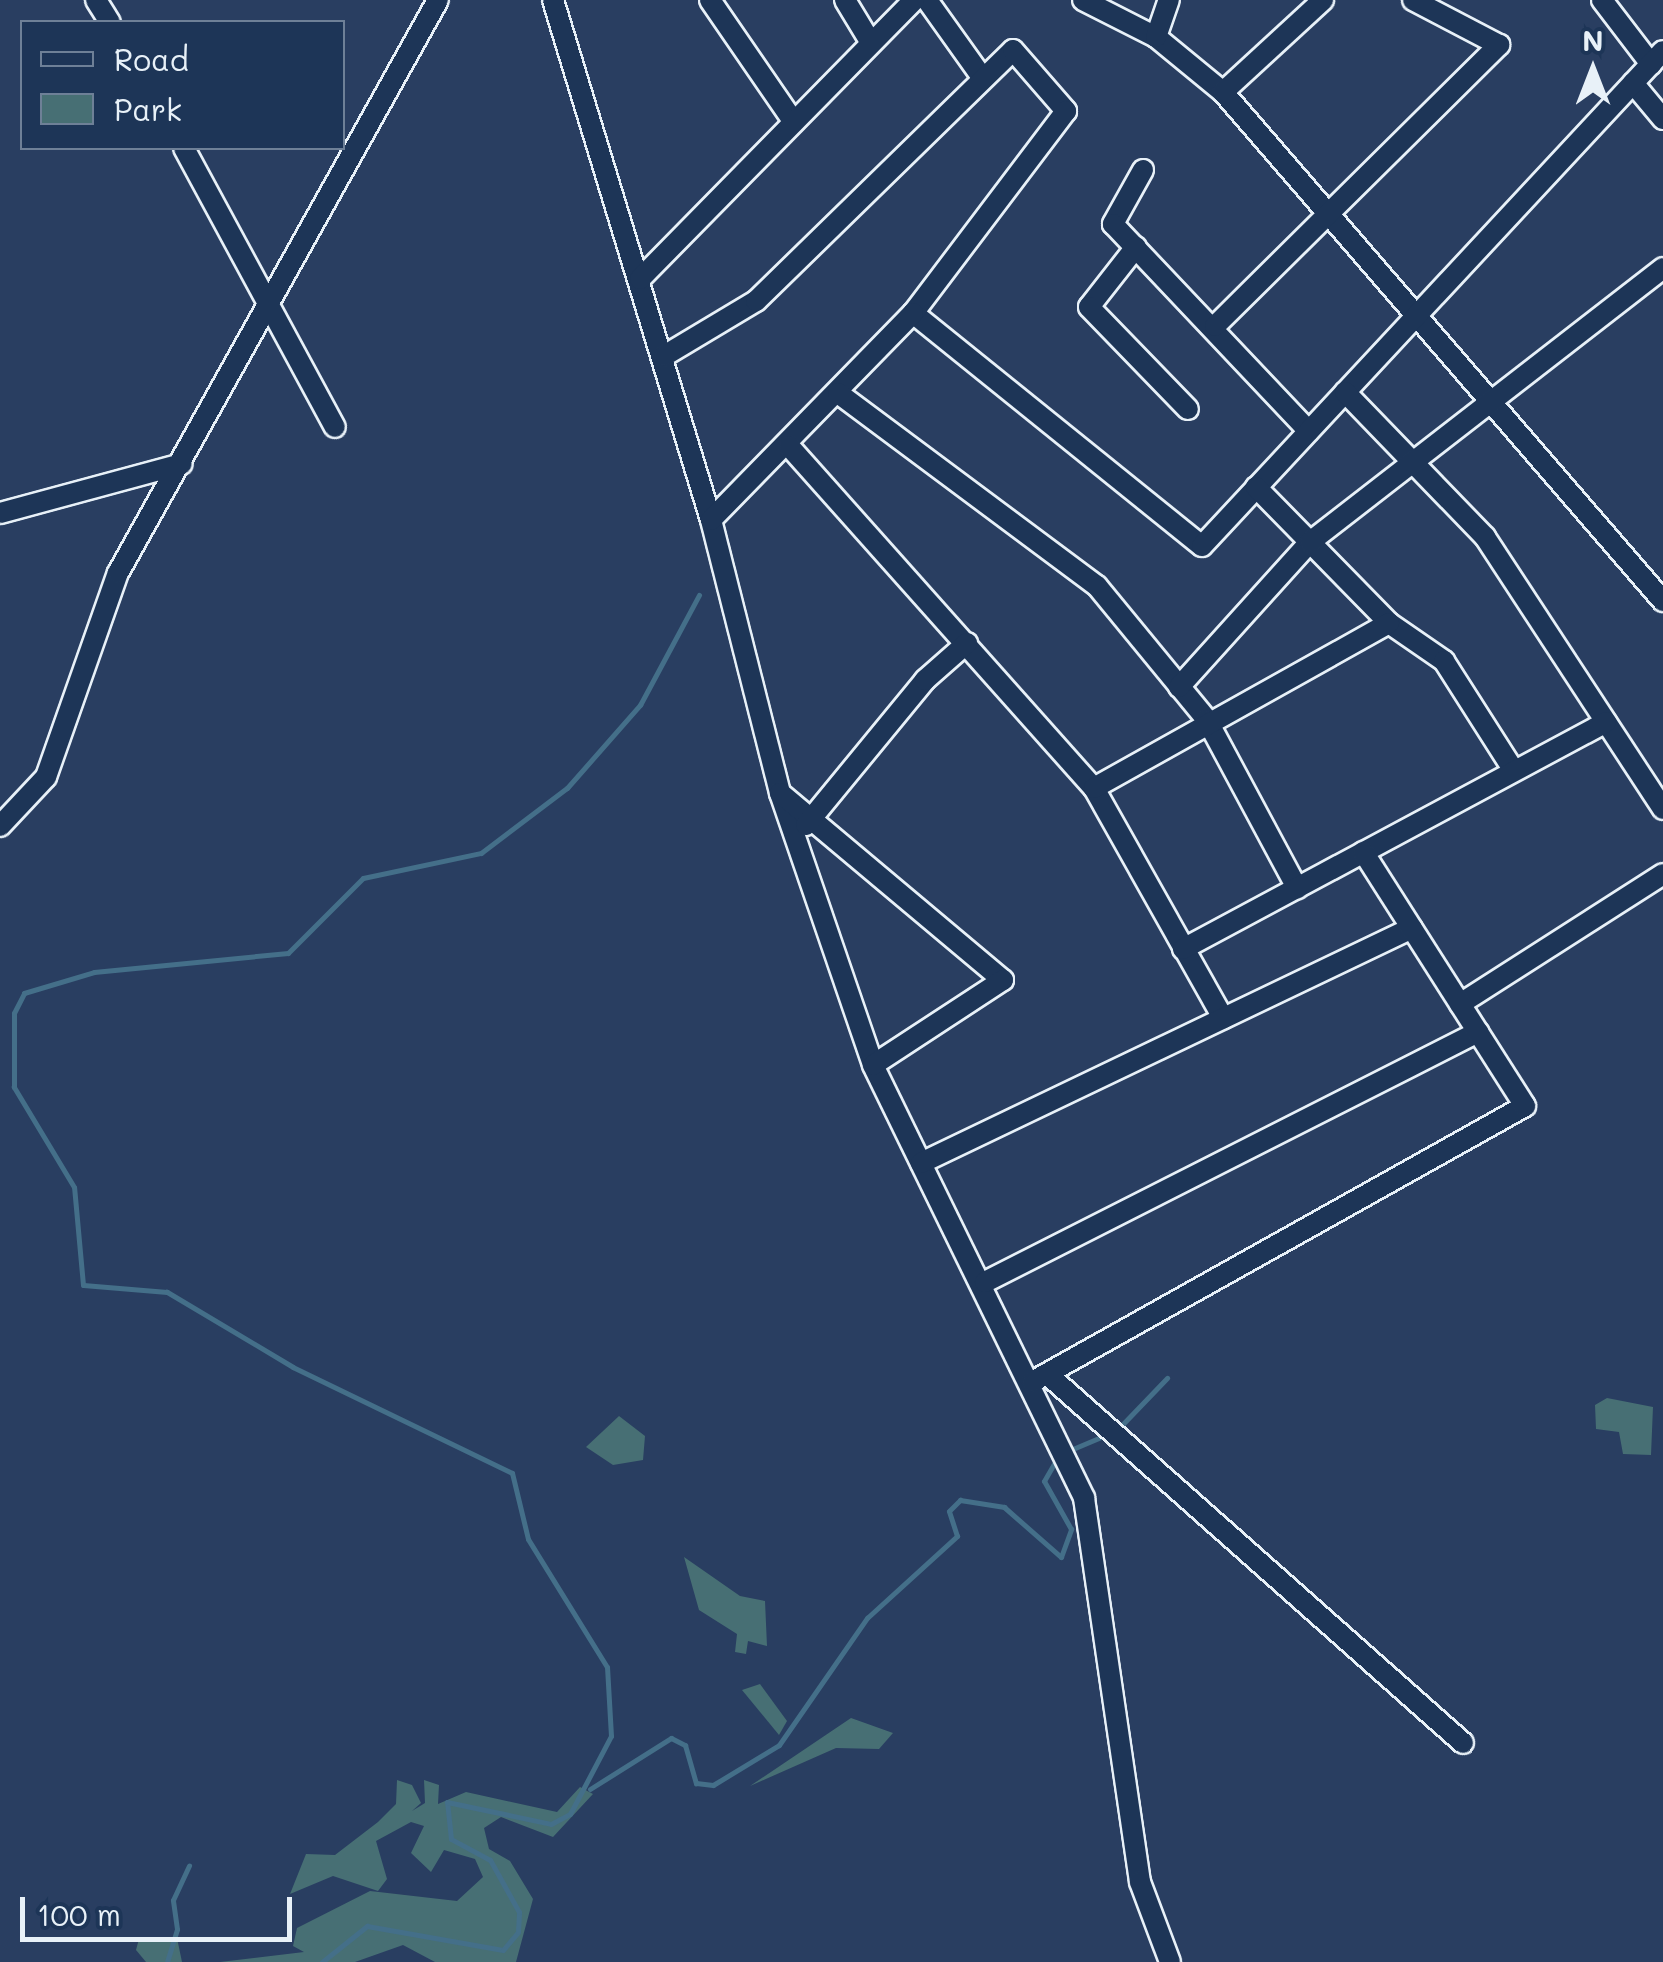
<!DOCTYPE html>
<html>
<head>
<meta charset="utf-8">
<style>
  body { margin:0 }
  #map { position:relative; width:1663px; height:1962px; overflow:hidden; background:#293e61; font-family:Mali,sans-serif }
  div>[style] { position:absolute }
  .green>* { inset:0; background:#476f74 }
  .stream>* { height:5px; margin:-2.5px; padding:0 2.5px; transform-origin:2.5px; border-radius:2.5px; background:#446f89 }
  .roads { filter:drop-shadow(2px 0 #e8f1f8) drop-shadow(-2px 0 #e8f1f8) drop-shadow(0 2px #e8f1f8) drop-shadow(0 -2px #e8f1f8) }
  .street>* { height:20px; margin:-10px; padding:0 10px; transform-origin:10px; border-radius:10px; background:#1d3557 }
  span { translate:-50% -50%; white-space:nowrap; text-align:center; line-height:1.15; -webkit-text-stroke:10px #1d3557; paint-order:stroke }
  .legend { position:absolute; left:20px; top:20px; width:325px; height:130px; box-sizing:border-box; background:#1d3557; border:2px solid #6e8097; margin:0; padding:12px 18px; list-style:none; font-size:30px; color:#e8f1f8 }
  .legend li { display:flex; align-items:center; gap:20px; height:50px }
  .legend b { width:50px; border:2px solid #6e8097 }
  .north { position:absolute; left:1543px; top:20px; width:100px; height:100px; -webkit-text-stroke:8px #1d3557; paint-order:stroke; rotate:0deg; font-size:28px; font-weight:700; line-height:40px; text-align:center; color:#e8f1f8 }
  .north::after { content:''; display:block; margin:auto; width:35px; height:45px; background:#e8f1f8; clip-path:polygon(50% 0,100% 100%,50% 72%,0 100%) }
  .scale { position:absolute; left:20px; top:1897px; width:272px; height:45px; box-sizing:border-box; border:5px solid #e8f1f8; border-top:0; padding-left:12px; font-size:30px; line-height:35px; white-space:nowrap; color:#e8f1f8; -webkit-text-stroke:8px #1d3557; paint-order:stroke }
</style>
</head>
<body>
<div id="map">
  <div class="green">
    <i style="clip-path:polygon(1607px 1398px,1653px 1407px,1651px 1455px,1623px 1454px,1619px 1432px,1596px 1429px,1595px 1405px)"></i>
    <i style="clip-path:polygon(619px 1416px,645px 1436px,643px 1460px,613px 1465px,586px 1447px)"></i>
    <i style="clip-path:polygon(684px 1557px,740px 1596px,765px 1601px,767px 1646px,748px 1641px,746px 1654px,735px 1652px,737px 1634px,699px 1610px)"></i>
    <i style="clip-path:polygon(760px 1684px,787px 1721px,779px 1735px,742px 1690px)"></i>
    <i style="clip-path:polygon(851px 1718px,893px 1733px,879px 1749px,836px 1748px,750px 1786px)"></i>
    <i style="clip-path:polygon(397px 1780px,412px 1785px,421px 1803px,412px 1811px,425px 1803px,424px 1780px,439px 1785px,438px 1804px,466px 1792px,557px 1812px,580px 1787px,593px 1794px,553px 1837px,501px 1817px,484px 1828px,489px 1849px,510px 1861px,533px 1899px,516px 1962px,435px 1962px,403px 1945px,355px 1962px,220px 1962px,304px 1952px,293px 1946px,297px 1928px,370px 1891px,457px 1901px,483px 1877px,475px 1859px,444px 1850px,431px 1872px,411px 1853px,424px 1826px,411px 1822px,376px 1841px,387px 1879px,378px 1891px,333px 1876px,290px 1894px,306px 1854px,335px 1855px,378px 1822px,396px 1804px)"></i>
    <i style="clip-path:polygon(177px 1938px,182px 1962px,146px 1962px,136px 1950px,139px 1939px)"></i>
  </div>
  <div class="stream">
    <i style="left:1118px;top:1429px;width:71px;rotate:-46.1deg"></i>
    <i style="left:1068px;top:1451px;width:43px;rotate:-23deg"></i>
    <i style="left:590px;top:1789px;width:96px;rotate:-32.2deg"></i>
    <i style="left:671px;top:1738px;width:16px;rotate:27deg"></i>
    <i style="left:685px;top:1745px;width:40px;rotate:74deg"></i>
    <i style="left:696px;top:1783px;width:17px;rotate:7deg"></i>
    <i style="left:713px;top:1785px;width:77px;rotate:-31.2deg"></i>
    <i style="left:779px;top:1745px;width:155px;rotate:-55.3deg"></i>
    <i style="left:867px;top:1618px;width:122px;rotate:-42.3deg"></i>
    <i style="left:957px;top:1536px;width:26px;rotate:-108deg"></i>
    <i style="left:949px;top:1511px;width:16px;rotate:-45deg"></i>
    <i style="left:960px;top:1500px;width:45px;rotate:9deg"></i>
    <i style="left:1004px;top:1507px;width:76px;rotate:41.3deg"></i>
    <i style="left:1061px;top:1557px;width:30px;rotate:-70deg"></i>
    <i style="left:1071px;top:1529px;width:55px;rotate:-119.4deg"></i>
    <i style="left:1044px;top:1481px;width:28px;rotate:-60deg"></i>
    <i style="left:167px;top:1962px;width:34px;rotate:-73deg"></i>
    <i style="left:177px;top:1929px;width:29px;rotate:-98deg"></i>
    <i style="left:173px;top:1900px;width:38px;rotate:-65deg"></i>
    <i style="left:322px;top:1962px;width:58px;rotate:-38.7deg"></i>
    <i style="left:367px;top:1926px;width:138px;rotate:10deg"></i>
    <i style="left:503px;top:1950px;width:23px;rotate:-50deg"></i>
    <i style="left:518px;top:1932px;width:20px;rotate:-87deg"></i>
    <i style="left:519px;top:1912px;width:60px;rotate:-119.1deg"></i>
    <i style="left:490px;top:1860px;width:44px;rotate:-151.7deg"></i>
    <i style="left:451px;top:1839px;width:37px;rotate:-96deg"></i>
    <i style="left:447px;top:1802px;width:106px;rotate:11.9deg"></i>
    <i style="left:551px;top:1824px;width:21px;rotate:-28deg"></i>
    <i style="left:570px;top:1814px;width:88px;rotate:-62.3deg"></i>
    <i style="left:611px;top:1736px;width:69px;rotate:-93.3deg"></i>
    <i style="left:607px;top:1667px;width:150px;rotate:-121.7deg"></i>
    <i style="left:528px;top:1539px;width:68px;rotate:-103.6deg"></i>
    <i style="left:512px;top:1473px;width:243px;rotate:-154.2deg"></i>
    <i style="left:293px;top:1367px;width:147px;rotate:-149.2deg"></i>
    <i style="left:167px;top:1292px;width:84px;rotate:-175.2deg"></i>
    <i style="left:83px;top:1285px;width:98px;rotate:-95.2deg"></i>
    <i style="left:74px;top:1187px;width:117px;rotate:-121deg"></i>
    <i style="left:14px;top:1087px;width:74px;rotate:-90deg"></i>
    <i style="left:14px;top:1013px;width:22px;rotate:-63deg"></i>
    <i style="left:24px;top:993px;width:73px;rotate:-16.7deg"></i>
    <i style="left:94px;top:972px;width:195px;rotate:-5.6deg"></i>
    <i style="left:288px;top:953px;width:106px;rotate:-45deg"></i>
    <i style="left:363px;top:878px;width:121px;rotate:-12deg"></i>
    <i style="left:481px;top:853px;width:108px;rotate:-37.1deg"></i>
    <i style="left:567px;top:788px;width:111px;rotate:-48.7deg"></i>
    <i style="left:640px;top:705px;width:125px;rotate:-61.8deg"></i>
  </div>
  <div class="roads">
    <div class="street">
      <i style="left:96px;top:0;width:26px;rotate:58deg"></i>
      <i style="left:553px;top:0;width:543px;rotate:73.1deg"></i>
      <i style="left:711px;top:520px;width:282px;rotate:75.8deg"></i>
      <i style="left:780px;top:793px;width:287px;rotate:71.1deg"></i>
      <i style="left:873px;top:1065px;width:482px;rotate:64deg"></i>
      <i style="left:1084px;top:1498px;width:388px;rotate:81.7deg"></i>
      <i style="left:1140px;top:1882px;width:85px;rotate:69.4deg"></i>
      <i style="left:710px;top:0;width:148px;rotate:55.5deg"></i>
      <i style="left:845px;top:0;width:50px;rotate:58.8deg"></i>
      <i style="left:927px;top:0;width:95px;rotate:54.5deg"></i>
      <i style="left:1083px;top:0;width:82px;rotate:26.9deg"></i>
      <i style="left:1156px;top:37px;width:87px;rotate:39.4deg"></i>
      <i style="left:1223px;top:92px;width:673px;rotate:49.16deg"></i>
      <i style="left:1602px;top:0;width:81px;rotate:52.6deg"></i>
      <i style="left:1156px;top:37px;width:39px;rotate:-71deg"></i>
      <i style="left:1633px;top:83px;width:47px;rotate:50.2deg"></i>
      <i style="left:1223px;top:92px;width:136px;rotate:-42.6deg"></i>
      <i style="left:184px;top:148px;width:317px;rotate:61.6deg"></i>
      <i style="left:1143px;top:170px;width:62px;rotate:119.1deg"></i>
      <i style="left:1113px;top:224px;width:285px;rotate:46.6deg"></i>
      <i style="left:1136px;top:247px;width:76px;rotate:128.1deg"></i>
      <i style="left:1089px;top:307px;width:142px;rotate:45.9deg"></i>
      <i style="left:640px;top:279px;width:391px;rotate:-45.5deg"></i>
      <i style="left:913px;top:313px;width:371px;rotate:38.9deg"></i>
      <i style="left:1202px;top:546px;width:676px;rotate:-47.04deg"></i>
      <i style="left:1215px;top:326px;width:400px;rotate:-44.7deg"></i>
      <i style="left:1499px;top:45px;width:97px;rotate:-152.4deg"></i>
      <i style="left:664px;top:356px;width:107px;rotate:-30.9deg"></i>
      <i style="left:756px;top:301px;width:359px;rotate:-44.3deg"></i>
      <i style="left:1013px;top:50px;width:81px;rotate:49deg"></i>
      <i style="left:1066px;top:111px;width:253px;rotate:127.1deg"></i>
      <i style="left:913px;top:313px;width:289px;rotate:134.3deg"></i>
      <i style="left:1345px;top:392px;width:202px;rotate:46deg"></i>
      <i style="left:1485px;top:537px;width:325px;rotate:56.8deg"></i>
      <i style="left:838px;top:393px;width:323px;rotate:36.7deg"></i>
      <i style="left:1097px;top:586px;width:173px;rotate:50.6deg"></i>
      <i style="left:1207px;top:720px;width:191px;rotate:61.8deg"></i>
      <i style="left:789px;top:446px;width:458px;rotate:48.3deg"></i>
      <i style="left:1094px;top:788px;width:264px;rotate:60.7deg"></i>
      <i style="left:1256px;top:487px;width:190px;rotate:45.6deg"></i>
      <i style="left:1389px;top:623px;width:67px;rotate:34.6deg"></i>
      <i style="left:1444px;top:661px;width:130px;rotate:57.5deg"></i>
      <i style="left:0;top:513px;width:188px;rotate:-15.1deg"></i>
      <i style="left:1179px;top:687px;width:195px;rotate:-47.9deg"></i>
      <i style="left:1310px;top:542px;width:447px;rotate:-37.8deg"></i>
      <i style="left:1094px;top:788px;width:338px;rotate:-29.2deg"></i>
      <i style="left:780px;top:793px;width:291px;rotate:40deg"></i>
      <i style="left:1003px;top:980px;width:155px;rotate:146.8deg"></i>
      <i style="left:806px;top:825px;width:188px;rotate:-50.6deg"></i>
      <i style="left:925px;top:680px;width:56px;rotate:-41.4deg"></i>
      <i style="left:0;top:826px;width:67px;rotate:-46.8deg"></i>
      <i style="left:46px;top:777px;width:216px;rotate:-70.6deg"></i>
      <i style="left:118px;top:573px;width:656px;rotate:-60.82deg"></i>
      <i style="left:1183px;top:949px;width:480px;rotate:-28.2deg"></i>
      <i style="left:1460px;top:1004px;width:241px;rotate:-32.6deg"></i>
      <i style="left:921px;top:1163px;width:544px;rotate:-25.58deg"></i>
      <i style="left:985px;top:1282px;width:553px;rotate:-26.89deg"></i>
      <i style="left:1047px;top:1374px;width:556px;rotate:41.57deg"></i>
      <i style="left:1032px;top:1382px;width:565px;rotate:-29.24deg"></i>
      <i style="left:1525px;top:1106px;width:301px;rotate:-122.5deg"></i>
    </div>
  </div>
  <ul class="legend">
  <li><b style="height:12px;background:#1d3557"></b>Road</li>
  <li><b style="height:28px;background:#476f74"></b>Park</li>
  </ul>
  <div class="north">N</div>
  <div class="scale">100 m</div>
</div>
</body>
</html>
